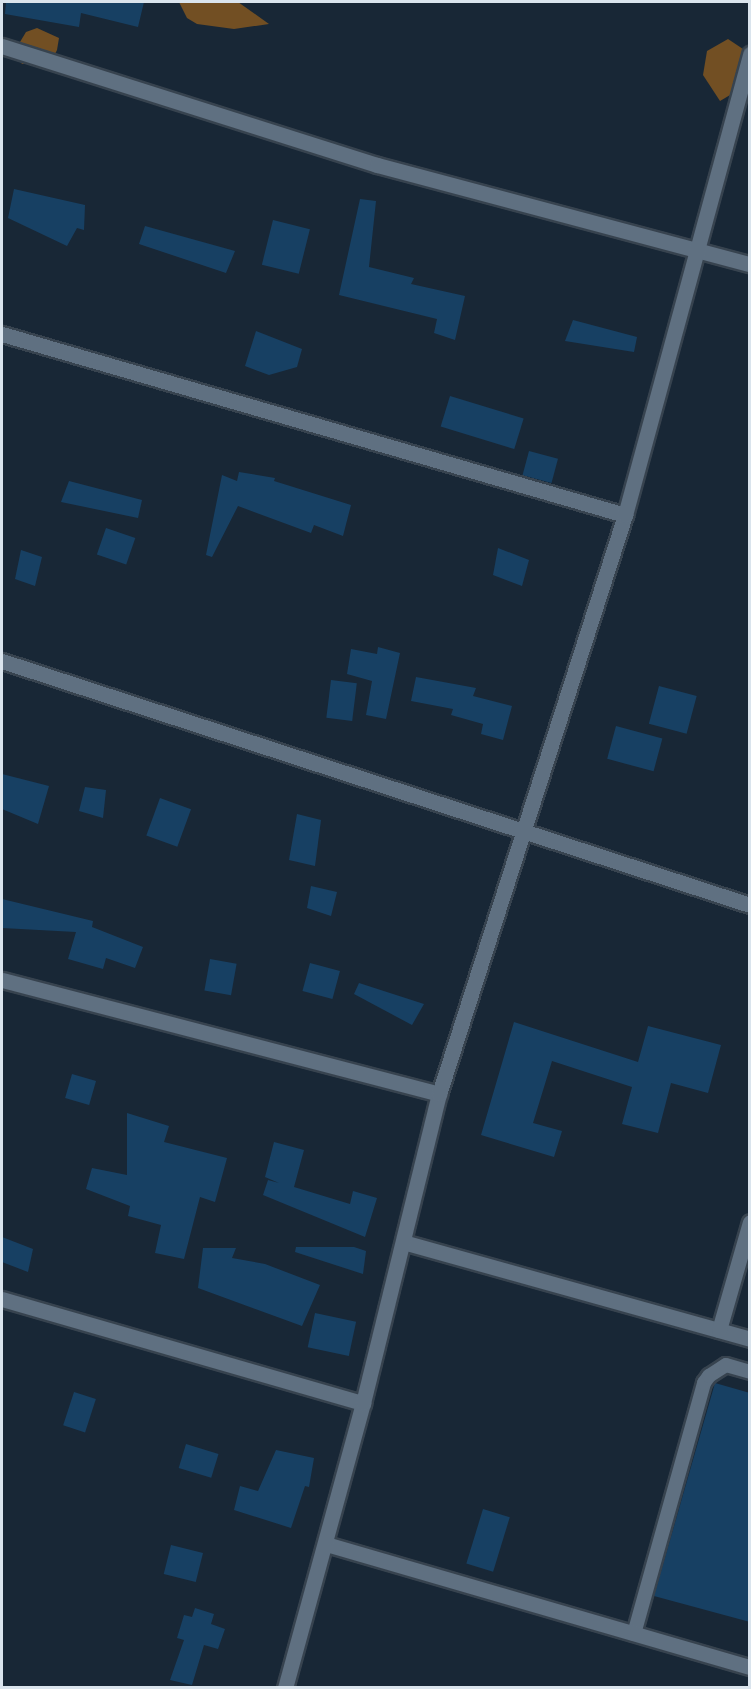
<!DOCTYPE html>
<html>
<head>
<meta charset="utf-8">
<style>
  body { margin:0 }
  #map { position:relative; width:751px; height:1689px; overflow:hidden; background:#182736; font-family:"Golos Text",sans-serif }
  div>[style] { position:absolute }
  .forest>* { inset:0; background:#724f23 }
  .building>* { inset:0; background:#174063; transform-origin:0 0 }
  .roads { filter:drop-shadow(2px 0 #37434f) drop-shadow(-2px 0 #37434f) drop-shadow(0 2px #37434f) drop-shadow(0 -2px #37434f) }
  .service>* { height:14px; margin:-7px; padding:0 7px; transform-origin:7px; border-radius:7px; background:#5f7081 }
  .minor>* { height:15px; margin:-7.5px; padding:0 7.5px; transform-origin:7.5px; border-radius:7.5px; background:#5f7081 }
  span { translate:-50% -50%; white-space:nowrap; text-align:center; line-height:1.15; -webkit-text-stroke:5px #182736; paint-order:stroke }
  .frame { position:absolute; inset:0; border:3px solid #dae4ed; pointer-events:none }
</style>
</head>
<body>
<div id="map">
  <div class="forest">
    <i style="clip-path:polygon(179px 2px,238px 2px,269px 24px,234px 29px,197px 24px,187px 18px)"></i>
    <i style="clip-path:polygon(37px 28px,59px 38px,57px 50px,51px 62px,22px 64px,16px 54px,20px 42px,26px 32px)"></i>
    <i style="clip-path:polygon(728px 39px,749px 53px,742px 88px,720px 101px,703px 75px,707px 51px)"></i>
  </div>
  <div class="building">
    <i style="clip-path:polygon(6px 2px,144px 2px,138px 27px,81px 13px,79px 27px,5px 14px)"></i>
    <i style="clip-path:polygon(14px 189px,85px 205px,84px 230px,77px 228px,67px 246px,8px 218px)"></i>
    <i style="clip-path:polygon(360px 199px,376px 201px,369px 267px,414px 278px,411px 284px,465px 296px,455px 340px,434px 333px,437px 319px,339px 295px)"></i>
    <i style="left:273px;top:220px;width:38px;height:46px;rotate:14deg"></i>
    <i style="clip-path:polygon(145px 226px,235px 251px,226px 273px,139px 244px)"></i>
    <i style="clip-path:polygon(573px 320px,637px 337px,634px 352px,565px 341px)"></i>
    <i style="clip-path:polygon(256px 331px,302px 349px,297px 367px,269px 375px,245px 366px)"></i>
    <i style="left:450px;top:396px;width:77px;height:32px;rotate:17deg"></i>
    <i style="left:529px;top:451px;width:30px;height:25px;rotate:15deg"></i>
    <i style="clip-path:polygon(239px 472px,275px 478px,274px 481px,351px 505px,343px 536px,314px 525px,311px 533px,238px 506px,212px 557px,206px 555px,222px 475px,237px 481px)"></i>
    <i style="clip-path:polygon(69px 481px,142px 500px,138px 518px,61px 502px)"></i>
    <i style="left:106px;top:528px;width:31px;height:28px;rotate:19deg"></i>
    <i style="clip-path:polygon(498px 548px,529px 560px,522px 586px,493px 575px)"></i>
    <i style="clip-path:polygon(21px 550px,42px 557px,35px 586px,15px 579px)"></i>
    <i style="clip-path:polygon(378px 647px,400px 653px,386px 719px,366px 715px,372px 681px,347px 674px,351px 649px,377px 654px)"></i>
    <i style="clip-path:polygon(416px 677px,476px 688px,473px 696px,512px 706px,503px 740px,481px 734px,483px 724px,451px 715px,453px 709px,411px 701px)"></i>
    <i style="left:331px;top:680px;width:26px;height:38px;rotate:7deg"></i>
    <i style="left:659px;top:686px;width:39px;height:39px;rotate:15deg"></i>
    <i style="left:616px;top:726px;width:48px;height:34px;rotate:15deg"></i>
    <i style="clip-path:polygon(2px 774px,49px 786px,38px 824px,2px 809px)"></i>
    <i style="clip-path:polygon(85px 787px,106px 790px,103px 818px,79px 811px)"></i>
    <i style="left:160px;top:798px;width:33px;height:40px;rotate:20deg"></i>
    <i style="clip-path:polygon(297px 814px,321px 820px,315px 866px,289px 860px)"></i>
    <i style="clip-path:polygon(311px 886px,337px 892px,331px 916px,307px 908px)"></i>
    <i style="clip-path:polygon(2px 899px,93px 921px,92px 927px,143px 947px,135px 968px,106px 958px,103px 969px,68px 959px,76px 932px,2px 928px)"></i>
    <i style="left:210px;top:959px;width:27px;height:32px;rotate:10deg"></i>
    <i style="left:310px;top:963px;width:31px;height:29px;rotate:15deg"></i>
    <i style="clip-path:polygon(359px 983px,424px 1004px,412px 1025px,354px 994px)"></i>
    <i style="clip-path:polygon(514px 1022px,638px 1062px,648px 1026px,721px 1045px,708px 1093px,671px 1083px,658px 1133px,622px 1124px,632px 1087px,552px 1061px,533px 1123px,562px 1131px,554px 1157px,481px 1135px)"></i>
    <i style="left:72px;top:1074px;width:25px;height:25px;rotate:16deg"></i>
    <i style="clip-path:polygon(127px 1113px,169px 1126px,164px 1142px,227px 1158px,215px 1202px,200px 1197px,184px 1259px,155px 1253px,161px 1225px,128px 1216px,130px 1206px,86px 1189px,92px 1168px,127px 1175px)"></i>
    <i style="clip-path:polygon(274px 1142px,304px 1150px,294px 1187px,350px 1204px,353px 1191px,377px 1198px,365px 1237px,263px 1195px,268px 1180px,279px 1183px,265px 1177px)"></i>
    <i style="clip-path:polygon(2px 1237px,33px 1249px,28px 1272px,2px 1262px)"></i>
    <i style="clip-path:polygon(296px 1247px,354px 1247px,366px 1251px,363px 1274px,295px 1252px)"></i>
    <i style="clip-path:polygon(203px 1248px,236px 1248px,232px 1258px,265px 1264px,320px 1285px,302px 1326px,198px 1288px)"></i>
    <i style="left:315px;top:1313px;width:42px;height:35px;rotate:12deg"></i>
    <i style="clip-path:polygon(715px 1383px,750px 1393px,750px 1622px,654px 1596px)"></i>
    <i style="left:74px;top:1392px;width:23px;height:35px;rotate:18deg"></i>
    <i style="left:186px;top:1444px;width:34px;height:25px;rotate:17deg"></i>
    <i style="clip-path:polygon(276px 1450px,314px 1458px,309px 1487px,305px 1486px,291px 1528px,234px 1510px,240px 1486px,258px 1491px)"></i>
    <i style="left:483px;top:1509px;width:28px;height:57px;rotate:17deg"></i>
    <i style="left:171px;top:1545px;width:33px;height:30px;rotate:14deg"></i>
    <i style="clip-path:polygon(195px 1608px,214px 1614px,211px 1624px,225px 1629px,218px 1649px,204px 1645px,192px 1685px,170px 1680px,184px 1640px,177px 1638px,184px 1615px,192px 1617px)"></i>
  </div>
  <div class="roads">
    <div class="service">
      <i style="left:634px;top:1634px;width:261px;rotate:-74.4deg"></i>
      <i style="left:704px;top:1383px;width:9px;rotate:-54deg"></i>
      <i style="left:709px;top:1376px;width:20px;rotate:-33deg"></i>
      <i style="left:726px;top:1365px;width:25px;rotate:16deg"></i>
    </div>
    <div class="minor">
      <i style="left:2px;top:46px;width:393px;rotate:17.6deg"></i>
      <i style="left:377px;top:165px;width:386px;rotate:14.9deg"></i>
      <i style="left:2px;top:334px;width:649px;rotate:16.2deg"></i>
      <i style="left:2px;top:661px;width:787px;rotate:18.07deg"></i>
      <i style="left:2px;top:980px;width:452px;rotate:14.6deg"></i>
      <i style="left:403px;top:1242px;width:360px;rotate:15.6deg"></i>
      <i style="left:2px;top:1299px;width:376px;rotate:16.1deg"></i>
      <i style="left:719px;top:1330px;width:112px;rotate:-74deg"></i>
      <i style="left:326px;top:1544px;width:441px;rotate:16.2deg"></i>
      <i style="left:285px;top:1688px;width:295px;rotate:-74.7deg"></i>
      <i style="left:363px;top:1403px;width:318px;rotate:-76.2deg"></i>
      <i style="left:439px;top:1094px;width:608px;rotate:-72.19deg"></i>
      <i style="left:625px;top:515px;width:478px;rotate:-74.8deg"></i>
    </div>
  </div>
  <div class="frame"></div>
</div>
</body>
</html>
